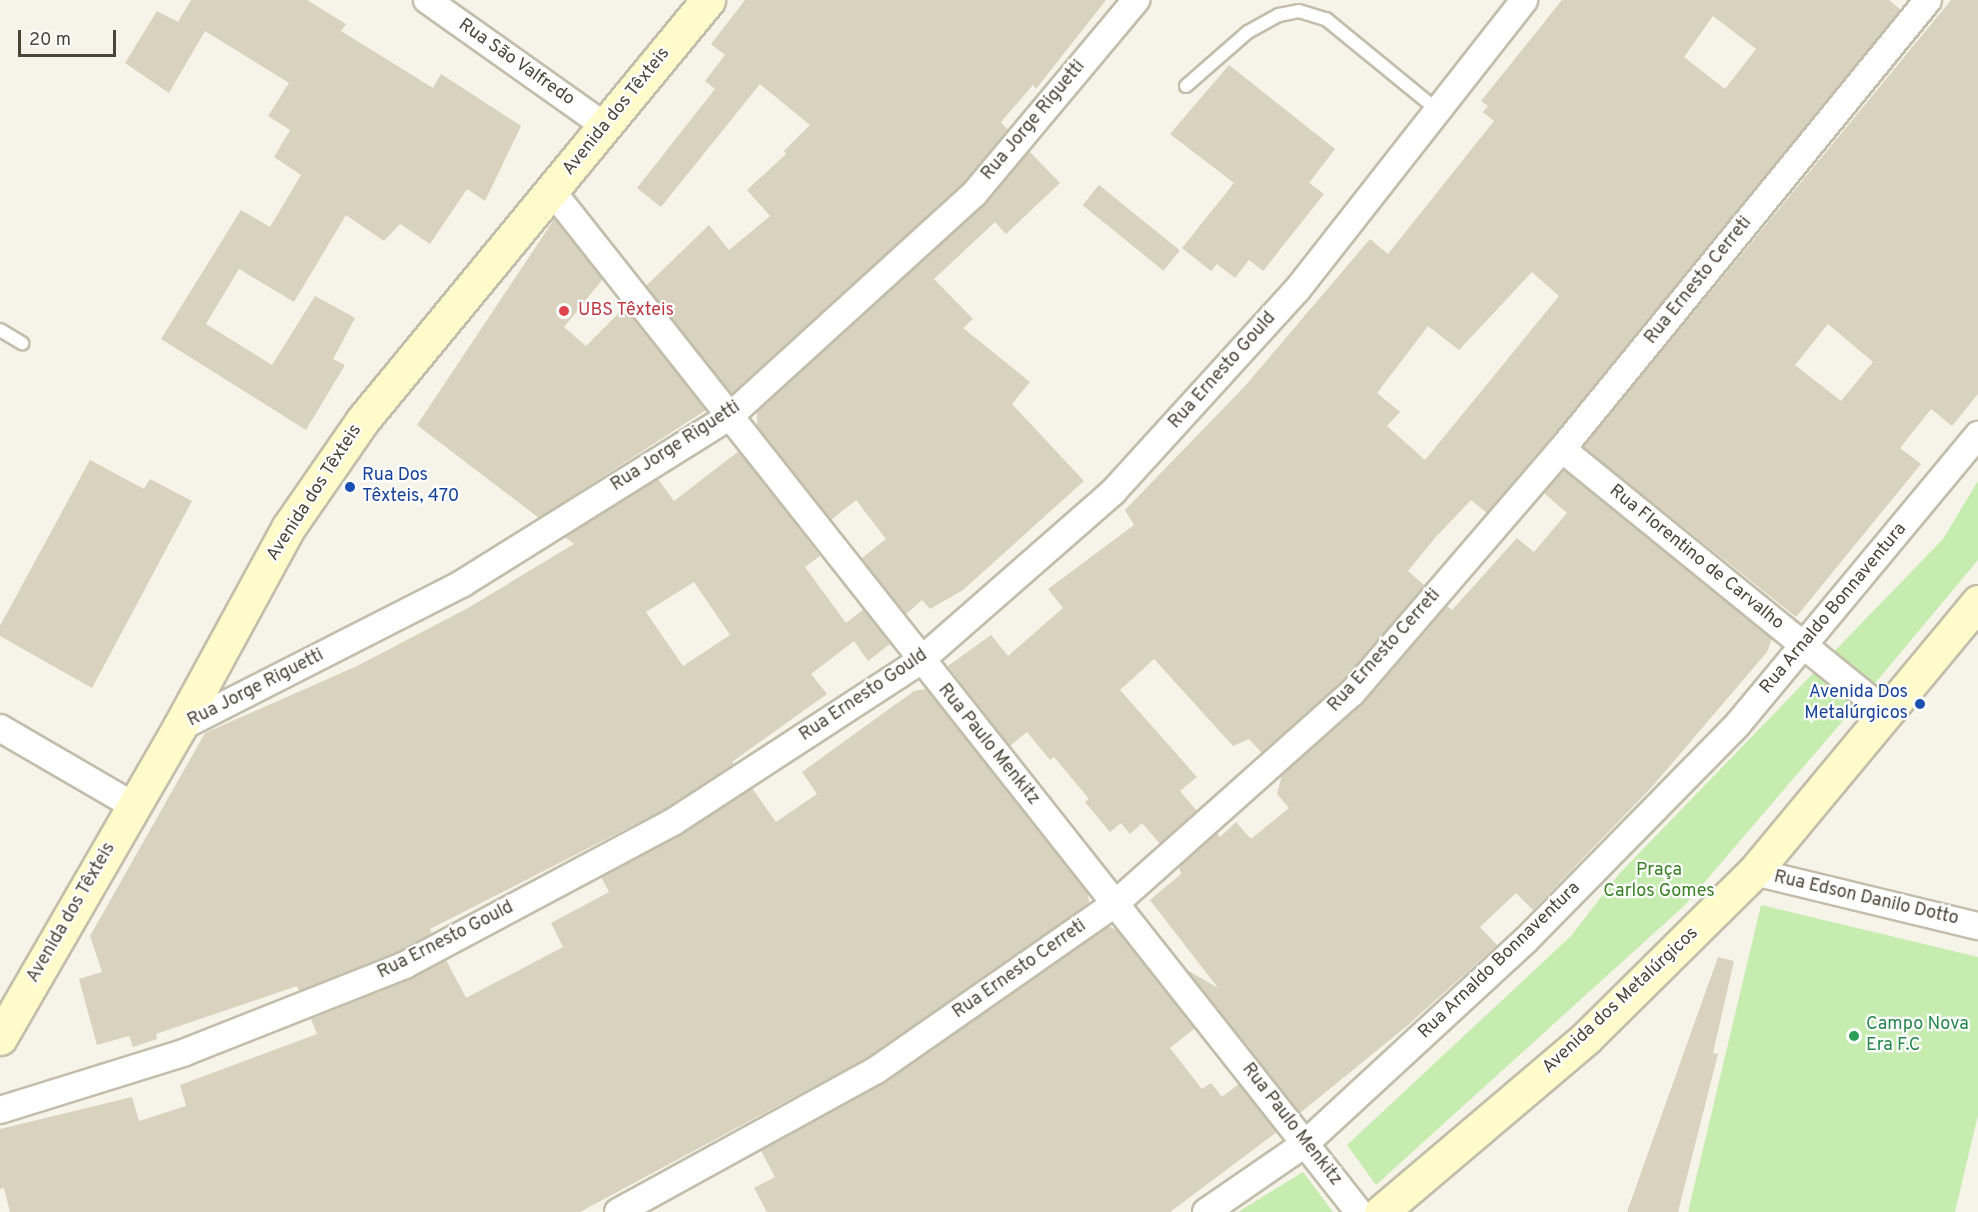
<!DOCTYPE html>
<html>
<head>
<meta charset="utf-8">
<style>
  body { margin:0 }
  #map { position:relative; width:1978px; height:1212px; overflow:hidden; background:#f6f4e9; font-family:Overpass,sans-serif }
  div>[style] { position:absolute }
  .green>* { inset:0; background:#c7ecb0 }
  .building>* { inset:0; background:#d8d2be; transform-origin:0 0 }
  .roads { filter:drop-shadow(2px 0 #c2beab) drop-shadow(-2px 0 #c2beab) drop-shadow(0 2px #c2beab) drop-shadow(0 -2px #c2beab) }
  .service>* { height:12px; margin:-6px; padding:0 6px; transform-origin:6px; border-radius:6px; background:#fff }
  .minor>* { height:26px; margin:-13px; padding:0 13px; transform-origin:13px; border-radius:13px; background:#fff }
  .secondary>* { height:33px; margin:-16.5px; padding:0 16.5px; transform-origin:16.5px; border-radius:16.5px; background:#fffbca }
  .dots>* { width:16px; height:16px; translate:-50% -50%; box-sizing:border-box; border:3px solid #fff; border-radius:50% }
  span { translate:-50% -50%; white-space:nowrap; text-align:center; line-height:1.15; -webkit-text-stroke:4.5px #fff; paint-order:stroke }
  .street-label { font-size:18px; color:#4a4637 }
  .health-label { font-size:18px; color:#be3a42 }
  .left { translate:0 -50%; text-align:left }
  .transit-label { font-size:18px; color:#164399 }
  .right { translate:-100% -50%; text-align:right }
  .park-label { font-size:18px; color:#398125 }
  .leisure-label { font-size:18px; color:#27864d }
  .scale { position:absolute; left:18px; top:30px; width:98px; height:27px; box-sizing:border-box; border:3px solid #4a4637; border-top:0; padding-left:8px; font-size:18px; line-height:21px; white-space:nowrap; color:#4a4637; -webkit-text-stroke:4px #fff; paint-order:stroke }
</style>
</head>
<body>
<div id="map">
  <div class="green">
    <i style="clip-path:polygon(1978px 481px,1978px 560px,1866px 694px,1685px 905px,1376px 1185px,1347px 1145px,1571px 936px,1619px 874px,1943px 539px)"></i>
    <i style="clip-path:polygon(1761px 905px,1978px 957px,1978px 1115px,1955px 1212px,1688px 1212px)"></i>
    <i style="clip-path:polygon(1303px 1172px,1333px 1212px,1238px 1212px)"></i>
  </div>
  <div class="building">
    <i style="clip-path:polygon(191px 0,307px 0,346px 24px,341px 31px,433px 88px,441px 74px,521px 126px,485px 201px,467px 189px,430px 244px,400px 224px,384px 241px,346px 215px,294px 302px,239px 269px,206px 324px,272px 365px,315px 296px,355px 318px,333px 359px,345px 365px,306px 430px,161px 339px,241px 210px,270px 227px,301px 175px,274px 157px,290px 130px,268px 116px,289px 83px,205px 31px,169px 93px,125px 63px,157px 11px,178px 22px)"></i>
    <i style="clip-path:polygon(745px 0,1106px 0,1036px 89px,1033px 85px,1001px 122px,1008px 130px,963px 184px,731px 394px,646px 286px,709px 225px,729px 250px,770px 216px,747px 190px,786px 154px,784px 151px,810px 125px,760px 84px,661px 207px,637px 188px,715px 89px,705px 81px,725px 55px,711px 44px)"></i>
    <i style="clip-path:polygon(evenodd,1562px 0,1889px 0,1901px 10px,1551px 439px,1487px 513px,1471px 500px,1435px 538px,1408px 571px,1425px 586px,1341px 682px,1262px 753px,1249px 739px,1233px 746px,1154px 659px,1120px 690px,1197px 777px,1180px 791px,1197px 811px,1160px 844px,1142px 823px,1130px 834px,1121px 823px,1110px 832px,1085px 802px,1089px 799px,1054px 757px,1050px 760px,1027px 732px,1010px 746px,948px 666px,991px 635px,1008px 656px,1063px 608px,1048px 589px,1134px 525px,1125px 510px,1245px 386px,1370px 239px,1388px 254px,1494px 121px,1483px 112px,1488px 106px,1481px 101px,1562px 0,1713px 16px,1756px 49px,1725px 89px,1684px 57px,1713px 16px,1562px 0,1532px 272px,1559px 296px,1425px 460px,1387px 426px,1400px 412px,1377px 393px,1428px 326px,1459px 350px,1532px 272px)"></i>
    <i style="clip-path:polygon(evenodd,1951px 0,1978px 0,1978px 394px,1952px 426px,1931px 409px,1900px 448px,1921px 464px,1796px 617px,1583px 447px,1951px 0,1828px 324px,1873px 362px,1841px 401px,1795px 365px,1828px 324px)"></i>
    <i style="clip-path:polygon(1229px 65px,1335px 149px,1309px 183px,1324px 194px,1263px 271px,1249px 260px,1235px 278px,1217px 264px,1211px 271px,1182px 248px,1234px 183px,1170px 134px)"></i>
    <i style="clip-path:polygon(1029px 151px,1060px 183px,1006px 234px,995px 222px,934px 279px,973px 319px,963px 328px,1030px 382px,1012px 404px,1084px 481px,963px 590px,930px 609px,922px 600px,906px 614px,862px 558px,886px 539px,856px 500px,831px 520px,757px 426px,757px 412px,984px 205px)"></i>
    <i style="left:1099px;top:185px;width:104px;height:26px;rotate:39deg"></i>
    <i style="clip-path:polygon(555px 218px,603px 279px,564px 327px,586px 346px,625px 307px,706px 410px,539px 518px,417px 425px)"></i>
    <i style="clip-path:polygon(evenodd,739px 451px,820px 556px,805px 567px,846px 623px,864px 609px,890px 644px,868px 661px,854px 641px,811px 674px,827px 694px,732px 762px,734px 764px,665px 809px,430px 929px,432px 933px,399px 951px,299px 991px,297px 986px,156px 1034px,157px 1039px,133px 1047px,129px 1036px,97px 1045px,79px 979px,102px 972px,90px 936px,205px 733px,357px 666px,468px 608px,574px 544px,565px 537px,658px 479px,674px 501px,739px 451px,694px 582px,730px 635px,683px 666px,646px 612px,694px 582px)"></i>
    <i style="clip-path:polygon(90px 460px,144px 489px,150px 479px,192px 501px,92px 688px,0 636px,0 626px)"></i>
    <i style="clip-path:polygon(1564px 470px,1772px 638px,1767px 652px,1651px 788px,1533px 910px,1516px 893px,1480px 927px,1497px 945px,1407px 1026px,1300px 1113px,1187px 970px,1218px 988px,1150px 900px,1181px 874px,1179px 867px,1217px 833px,1220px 837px,1236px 822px,1251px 839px,1289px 808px,1277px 794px,1282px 775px,1363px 703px,1447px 606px,1452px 610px,1517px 538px,1534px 552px,1567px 513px,1544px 493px)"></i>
    <i style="clip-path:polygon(926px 689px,1088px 893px,1089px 903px,867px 1058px,580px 1212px,10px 1212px,4px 1188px,0 1189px,0 1129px,132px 1097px,139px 1121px,186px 1106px,180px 1085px,317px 1034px,311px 1019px,411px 979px,446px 960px,466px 998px,563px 947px,551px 923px,609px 892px,601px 877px,681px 835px,752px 788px,776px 822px,817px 794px,802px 772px,914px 691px)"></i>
    <i style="clip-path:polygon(1109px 926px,1118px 931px,1195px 1028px,1170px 1048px,1202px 1089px,1211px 1083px,1222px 1097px,1239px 1084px,1277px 1132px,1170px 1212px,767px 1212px,754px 1188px,775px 1177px,761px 1151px,883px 1083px)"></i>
    <i style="clip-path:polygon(1718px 957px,1734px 961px,1713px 1053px,1718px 1054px,1678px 1212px,1627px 1212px)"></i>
  </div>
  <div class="roads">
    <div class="service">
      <i style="left:1186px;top:86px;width:82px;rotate:-41.1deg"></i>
      <i style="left:1248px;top:32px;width:35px;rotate:-29deg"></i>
      <i style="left:1279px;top:15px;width:20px;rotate:-11deg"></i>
      <i style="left:1299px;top:11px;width:28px;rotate:17deg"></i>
      <i style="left:1326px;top:19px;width:142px;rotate:39.3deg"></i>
      <i style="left:0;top:330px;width:26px;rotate:31deg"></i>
    </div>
    <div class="minor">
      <i style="left:427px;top:0;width:218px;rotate:35.3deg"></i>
      <i style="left:552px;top:191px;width:1301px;rotate:51.68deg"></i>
      <i style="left:1562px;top:449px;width:417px;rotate:39.1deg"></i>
      <i style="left:0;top:728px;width:155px;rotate:30.2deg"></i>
      <i style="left:179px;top:728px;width:319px;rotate:-27deg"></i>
      <i style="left:463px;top:583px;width:315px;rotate:-32deg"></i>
      <i style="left:730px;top:416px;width:330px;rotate:-42.3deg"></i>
      <i style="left:974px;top:194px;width:253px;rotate:-50.1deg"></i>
      <i style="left:1754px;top:872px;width:230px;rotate:13.6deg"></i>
      <i style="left:0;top:1110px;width:192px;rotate:-17.3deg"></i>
      <i style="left:183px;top:1053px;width:239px;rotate:-21.6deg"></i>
      <i style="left:405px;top:965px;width:304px;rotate:-28.1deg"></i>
      <i style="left:673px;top:822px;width:295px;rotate:-33.1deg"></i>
      <i style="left:920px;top:661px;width:257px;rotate:-41.2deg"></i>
      <i style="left:1113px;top:492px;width:273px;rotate:-47.7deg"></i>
      <i style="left:1297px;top:290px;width:368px;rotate:-51.9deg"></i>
      <i style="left:618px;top:1212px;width:293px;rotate:-28.8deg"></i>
      <i style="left:875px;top:1071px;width:294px;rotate:-34.9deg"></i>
      <i style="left:1116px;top:903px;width:316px;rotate:-41.7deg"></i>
      <i style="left:1352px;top:693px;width:322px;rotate:-49.3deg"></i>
      <i style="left:1562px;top:449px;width:579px;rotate:-50.81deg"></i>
      <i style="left:1206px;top:1212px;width:121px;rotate:-34.6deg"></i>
      <i style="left:1306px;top:1143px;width:298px;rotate:-42.7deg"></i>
      <i style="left:1525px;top:941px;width:304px;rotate:-45.5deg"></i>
      <i style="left:1738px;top:724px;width:376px;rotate:-50.3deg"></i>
    </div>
    <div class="secondary">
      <i style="left:0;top:1038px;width:358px;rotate:-60deg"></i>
      <i style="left:179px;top:728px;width:228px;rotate:-61.4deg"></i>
      <i style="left:288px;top:528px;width:130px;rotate:-55.3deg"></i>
      <i style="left:362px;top:421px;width:545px;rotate:-50.58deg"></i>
      <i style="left:1381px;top:1212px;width:270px;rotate:-40.3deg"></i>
      <i style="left:1587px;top:1037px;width:235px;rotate:-44.7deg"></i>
      <i style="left:1754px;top:872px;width:351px;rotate:-50.3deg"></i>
    </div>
  </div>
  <div class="dots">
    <i style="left:564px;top:311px;background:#e0444e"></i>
    <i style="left:350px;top:487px;background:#1a4fb4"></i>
    <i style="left:1920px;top:704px;background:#1a4fb4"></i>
    <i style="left:1854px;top:1036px;background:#2e9e5b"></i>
  </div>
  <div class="street-label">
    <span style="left:516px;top:63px;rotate:35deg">Rua São Valfredo</span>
    <span style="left:617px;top:112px;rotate:-51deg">Avenida dos Têxteis</span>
    <span style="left:1034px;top:121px;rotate:-50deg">Rua Jorge Riguetti</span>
    <span style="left:1699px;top:281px;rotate:-51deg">Rua Ernesto Cerreti</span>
    <span style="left:1223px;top:371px;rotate:-48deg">Rua Ernesto Gould</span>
    <span style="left:676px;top:447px;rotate:-33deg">Rua Jorge Riguetti</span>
    <span style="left:315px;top:493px;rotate:-57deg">Avenida dos Têxteis</span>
    <span style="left:1696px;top:558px;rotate:39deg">Rua Florentino de Carvalho</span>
    <span style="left:1834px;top:609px;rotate:-50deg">Rua Arnaldo Bonnaventura</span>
    <span style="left:1385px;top:651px;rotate:-48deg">Rua Ernesto Cerreti</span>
    <span style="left:256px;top:689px;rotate:-27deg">Rua Jorge Riguetti</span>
    <span style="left:864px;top:696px;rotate:-34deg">Rua Ernesto Gould</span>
    <span style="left:988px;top:745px;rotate:51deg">Rua Paulo Menkitz</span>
    <span style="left:1866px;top:899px;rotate:13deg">Rua Edson Danilo Dotto</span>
    <span style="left:72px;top:913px;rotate:-60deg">Avenida dos Têxteis</span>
    <span style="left:446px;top:941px;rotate:-27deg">Rua Ernesto Gould</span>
    <span style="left:1500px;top:961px;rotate:-44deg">Rua Arnaldo Bonnaventura</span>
    <span style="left:1020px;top:970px;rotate:-35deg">Rua Ernesto Cerreti</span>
    <span style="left:1621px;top:1001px;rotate:-43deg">Avenida dos Metalúrgicos</span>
    <span style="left:1291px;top:1125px;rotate:52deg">Rua Paulo Menkitz</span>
  </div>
  <div class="health-label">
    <span class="left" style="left:578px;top:311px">UBS Têxteis</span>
  </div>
  <div class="transit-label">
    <span class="left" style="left:362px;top:487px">Rua Dos<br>Têxteis, 470</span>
    <span class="right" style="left:1908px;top:704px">Avenida Dos<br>Metalúrgicos</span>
  </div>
  <div class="park-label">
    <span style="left:1659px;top:882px">Praça<br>Carlos Gomes</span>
  </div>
  <div class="leisure-label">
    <span class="left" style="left:1866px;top:1036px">Campo Nova<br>Era F.C</span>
  </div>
  <div class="scale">20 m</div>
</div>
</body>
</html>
